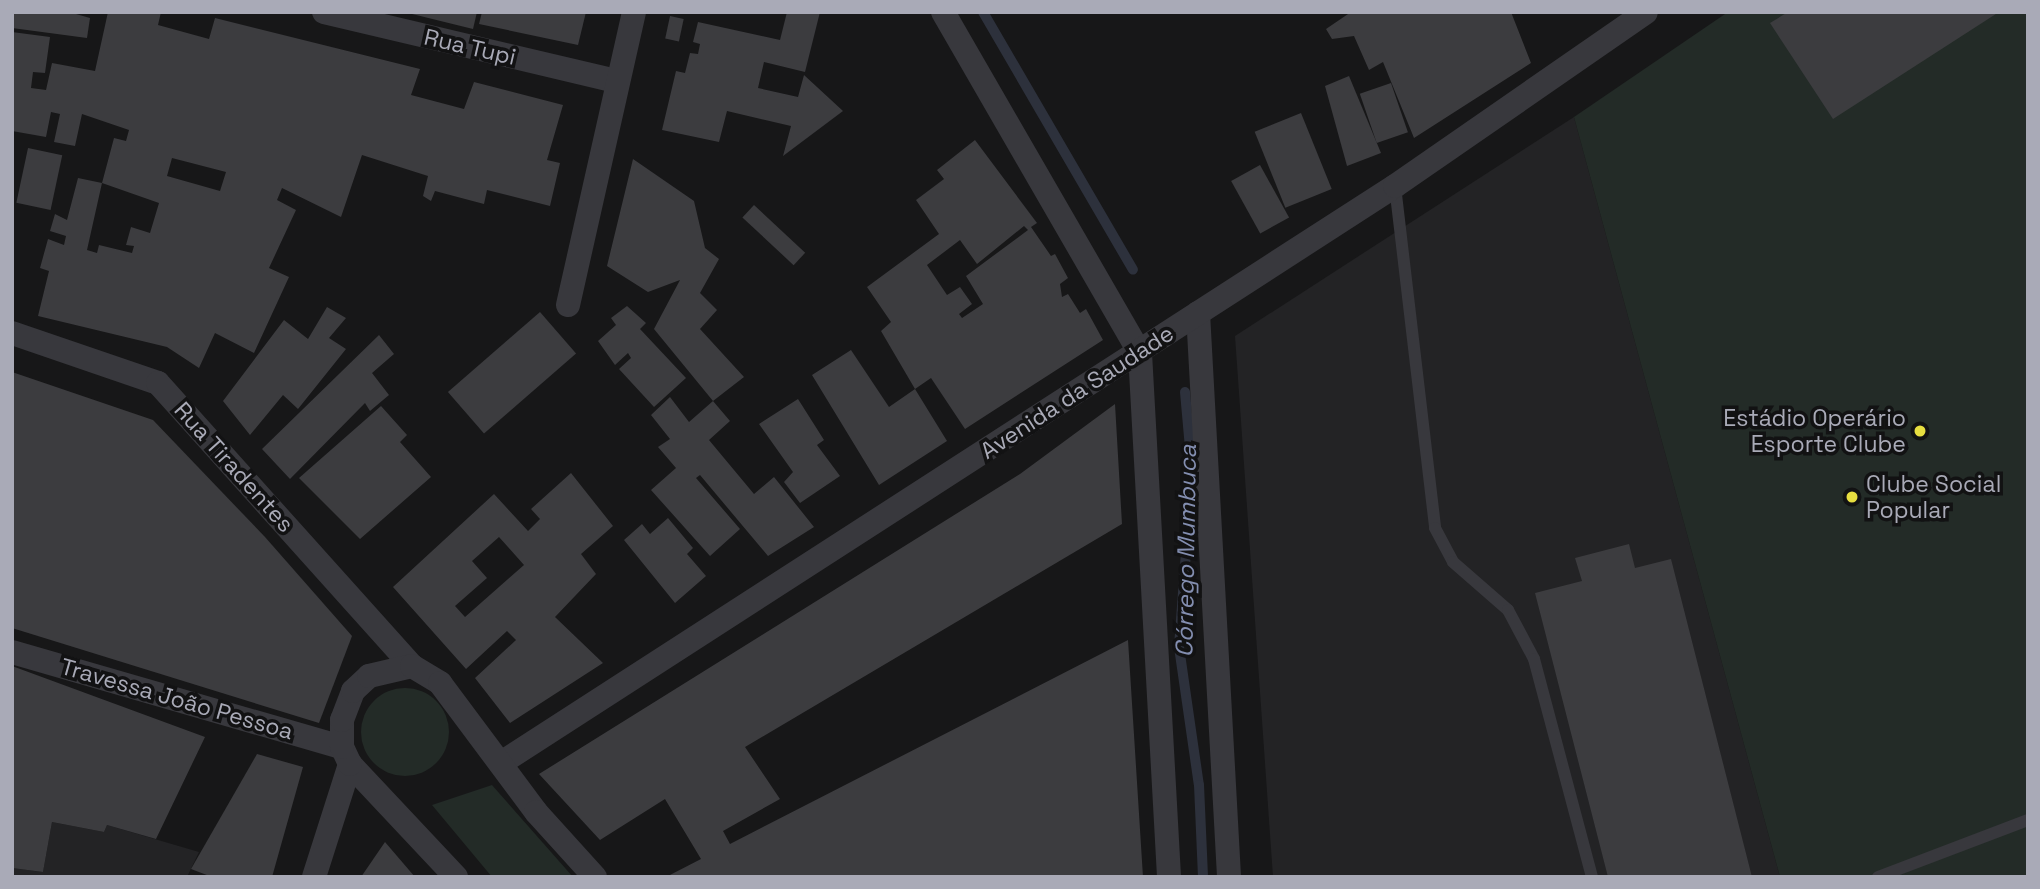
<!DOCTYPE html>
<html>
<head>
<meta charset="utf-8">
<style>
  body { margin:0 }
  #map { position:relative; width:2040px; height:889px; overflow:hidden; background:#171718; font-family:"Space Grotesk",sans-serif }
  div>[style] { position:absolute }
  .built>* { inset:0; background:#232325 }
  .green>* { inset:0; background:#232b27 }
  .round { border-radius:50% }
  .stream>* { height:10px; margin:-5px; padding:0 5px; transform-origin:5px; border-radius:5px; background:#2d313c }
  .building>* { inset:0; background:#3c3c3f; transform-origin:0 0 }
  .lane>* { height:12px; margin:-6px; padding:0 6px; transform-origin:6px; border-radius:6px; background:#38383d }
  .street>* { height:24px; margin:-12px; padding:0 12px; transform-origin:12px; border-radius:12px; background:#38383d }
  .dots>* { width:19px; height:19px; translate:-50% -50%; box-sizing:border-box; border:4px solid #121213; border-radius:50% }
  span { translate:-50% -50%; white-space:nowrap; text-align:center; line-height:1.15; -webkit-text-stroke:7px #121213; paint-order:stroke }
  .street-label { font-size:23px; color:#a9aab7 }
  .poi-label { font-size:23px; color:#a9aab7 }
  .right { translate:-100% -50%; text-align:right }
  .left { translate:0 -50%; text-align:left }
  .water-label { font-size:24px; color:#838eb0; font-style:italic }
  .frame { position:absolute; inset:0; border:14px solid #a9aab7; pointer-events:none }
</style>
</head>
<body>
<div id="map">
  <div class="built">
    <i style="clip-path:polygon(1574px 117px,1780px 877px,1273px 877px,1235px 336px)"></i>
    <i style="clip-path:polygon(52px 822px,104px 832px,107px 825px,199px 852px,187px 877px,12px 877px,12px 868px,43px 872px)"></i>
  </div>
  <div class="green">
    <i style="clip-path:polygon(1728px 12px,2028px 12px,2028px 877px,1780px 877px,1574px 117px)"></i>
    <i class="round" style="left:361px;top:688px;width:88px;height:88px"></i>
    <i style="clip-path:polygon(492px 785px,573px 877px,492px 877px,432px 805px)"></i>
  </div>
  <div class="stream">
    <i style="left:983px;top:12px;width:298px;rotate:59.8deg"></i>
    <i style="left:1185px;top:392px;width:78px;rotate:84.9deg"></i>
    <i style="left:1192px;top:470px;width:177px;rotate:94.2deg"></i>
    <i style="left:1179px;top:647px;width:139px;rotate:81.8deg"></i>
    <i style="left:1199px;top:785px;width:92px;rotate:87.5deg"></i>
  </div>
  <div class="building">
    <i style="clip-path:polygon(12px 12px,69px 12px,90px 18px,87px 38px,12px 28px)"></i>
    <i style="clip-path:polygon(evenodd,108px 12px,161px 12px,158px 25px,209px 39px,215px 18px,420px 69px,411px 95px,464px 109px,474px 82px,563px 105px,547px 160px,560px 163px,550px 206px,487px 190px,484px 204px,435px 191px,431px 201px,423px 196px,428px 176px,362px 155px,341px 217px,282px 188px,277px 200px,296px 210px,269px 268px,289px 277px,254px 353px,215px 333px,199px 368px,167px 347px,38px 316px,49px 271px,40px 268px,48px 239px,64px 245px,66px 236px,50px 231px,55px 214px,67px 220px,78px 178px,102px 183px,87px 250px,97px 253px,99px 245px,132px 253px,134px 246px,126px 245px,131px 227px,150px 233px,159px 203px,102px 183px,114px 138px,126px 141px,129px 130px,82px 114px,75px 146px,54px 142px,60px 114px,51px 112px,46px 137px,12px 131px,12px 32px,50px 37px,45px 73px,33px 72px,31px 88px,46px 90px,52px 63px,95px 71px,108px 12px,172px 158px,226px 172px,220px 191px,167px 176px,172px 158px)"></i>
    <i style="clip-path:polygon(404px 12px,477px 12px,473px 29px)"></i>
    <i style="clip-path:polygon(482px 12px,586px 12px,578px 45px,479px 24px)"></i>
    <i style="clip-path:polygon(787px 12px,820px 12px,805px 72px,764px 62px,758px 88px,798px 97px,804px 75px,843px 111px,783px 156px,791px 126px,727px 111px,719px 142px,662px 130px,676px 71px,685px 73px,690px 53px,698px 54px,700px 44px,693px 42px,698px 22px,780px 40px)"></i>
    <i style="clip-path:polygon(1351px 12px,1511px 12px,1531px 63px,1414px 138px,1383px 62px,1369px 70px,1354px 36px,1332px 39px,1326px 29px)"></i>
    <i style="clip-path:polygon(1788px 12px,1999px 12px,1833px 119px,1770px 23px)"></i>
    <i style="left:670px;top:16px;width:14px;height:23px;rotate:12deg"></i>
    <i style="clip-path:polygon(1349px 76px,1381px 153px,1347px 166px,1325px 86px)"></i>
    <i style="left:1391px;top:83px;width:52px;height:33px;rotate:71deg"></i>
    <i style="left:1301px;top:113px;width:82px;height:50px;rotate:68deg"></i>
    <i style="clip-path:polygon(evenodd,975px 140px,1037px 223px,1031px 227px,1051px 256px,1055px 254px,1068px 278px,1060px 284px,1062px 297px,1068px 294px,1080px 313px,1086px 309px,1103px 340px,965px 429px,931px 378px,915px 389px,881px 331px,891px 322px,867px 287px,939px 234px,916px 200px,944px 179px,937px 170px,975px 140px,1024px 226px,1028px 230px,966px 276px,983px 304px,962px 318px,959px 314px,972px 304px,960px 287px,947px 295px,927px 265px,960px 240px,977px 264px,1024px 226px)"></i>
    <i style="left:28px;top:148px;width:35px;height:56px;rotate:12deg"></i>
    <i style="clip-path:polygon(633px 159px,694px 201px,705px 248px,719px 259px,700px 293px,717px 310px,700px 329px,744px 377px,713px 401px,654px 329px,680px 280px,648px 292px,607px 266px)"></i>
    <i style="left:1260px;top:165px;width:60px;height:33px;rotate:61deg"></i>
    <i style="left:754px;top:205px;width:70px;height:17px;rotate:43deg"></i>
    <i style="clip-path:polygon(627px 306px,646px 323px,640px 329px,686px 378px,654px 407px,619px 369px,631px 358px,628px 353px,615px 365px,598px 341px,616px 325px,611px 318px)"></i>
    <i style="clip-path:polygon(327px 307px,346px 318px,329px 338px,346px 349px,298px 409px,283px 395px,250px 435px,223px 401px,284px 320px,308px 339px)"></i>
    <i style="left:540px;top:312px;width:55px;height:122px;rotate:49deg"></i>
    <i style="clip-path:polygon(379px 335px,394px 354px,372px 373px,389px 395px,370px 411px,365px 403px,290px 479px,262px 449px)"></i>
    <i style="clip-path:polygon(851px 350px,889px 407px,915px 389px,947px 441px,879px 485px,812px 375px)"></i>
    <i style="clip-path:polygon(12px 372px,153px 420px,265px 537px,352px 636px,319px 723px,12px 628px)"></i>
    <i style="clip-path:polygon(670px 397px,689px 422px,713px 401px,730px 421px,709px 440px,754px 494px,774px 477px,814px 527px,768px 556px,700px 475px,696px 478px,740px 529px,710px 556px,651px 490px,676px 468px,658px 447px,670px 439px,651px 415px)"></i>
    <i style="clip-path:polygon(798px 399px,824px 440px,817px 445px,840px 476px,800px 503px,784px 482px,793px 472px,759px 424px)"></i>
    <i style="clip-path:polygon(1115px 404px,1122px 524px,745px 747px,780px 799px,723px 831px,730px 844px,1128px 640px,1143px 877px,666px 877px,701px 859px,665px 799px,600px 840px,539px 774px,1020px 474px)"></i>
    <i style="clip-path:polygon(381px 406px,407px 435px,400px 442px,431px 477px,360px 539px,299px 478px)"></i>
    <i style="clip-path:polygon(evenodd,571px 473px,613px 526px,581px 554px,596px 574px,555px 617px,603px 663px,510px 723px,475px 678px,516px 640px,507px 631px,466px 669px,393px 587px,494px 494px,528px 531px,540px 519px,531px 509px,571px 473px,499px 537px,524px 565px,465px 617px,455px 606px,487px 578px,472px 561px,499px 537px)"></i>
    <i style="clip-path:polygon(668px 518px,693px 548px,687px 554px,706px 576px,675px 603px,624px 540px,642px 524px,650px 534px)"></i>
    <i style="clip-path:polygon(1629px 544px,1635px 568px,1671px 559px,1752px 877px,1608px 877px,1535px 593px,1582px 581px,1575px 558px)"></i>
    <i style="clip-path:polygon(12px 666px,205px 737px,156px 839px,107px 825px,104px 832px,52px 822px,43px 872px,12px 868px)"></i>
    <i style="clip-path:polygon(257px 754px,303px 767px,272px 877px,212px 877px,191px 869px)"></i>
    <i style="clip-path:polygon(385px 842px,415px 877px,361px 877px)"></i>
  </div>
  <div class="lane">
    <i style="left:1395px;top:186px;width:344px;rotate:83.3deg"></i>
    <i style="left:1435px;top:528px;width:38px;rotate:62deg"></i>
    <i style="left:1453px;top:562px;width:73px;rotate:41.1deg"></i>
    <i style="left:1508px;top:610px;width:55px;rotate:62deg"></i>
    <i style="left:1534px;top:659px;width:226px;rotate:75.1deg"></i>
    <i style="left:1878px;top:877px;width:160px;rotate:-20.8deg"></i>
  </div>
  <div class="street">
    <i style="left:324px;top:12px;width:300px;rotate:13.3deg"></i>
    <i style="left:943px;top:12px;width:394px;rotate:60deg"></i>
    <i style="left:1140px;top:353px;width:525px;rotate:86.83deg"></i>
    <i style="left:568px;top:305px;width:300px;rotate:-77.3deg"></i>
    <i style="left:1198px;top:313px;width:565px;rotate:86.85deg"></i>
    <i style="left:12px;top:333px;width:154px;rotate:18.9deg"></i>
    <i style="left:158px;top:383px;width:380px;rotate:48.1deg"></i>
    <i style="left:12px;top:652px;width:343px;rotate:16.1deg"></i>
    <i style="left:501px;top:763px;width:1064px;rotate:-32.84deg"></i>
    <i style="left:1395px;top:186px;width:305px;rotate:-34.7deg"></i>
    <i style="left:314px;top:877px;width:119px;rotate:-72.3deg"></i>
    <i style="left:456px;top:877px;width:155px;rotate:-133.2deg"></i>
    <i style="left:350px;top:764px;width:19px;rotate:-115deg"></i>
    <i style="left:342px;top:747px;width:27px;rotate:-90deg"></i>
    <i style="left:342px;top:720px;width:31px;rotate:-69deg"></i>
    <i style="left:353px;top:691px;width:22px;rotate:-43deg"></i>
    <i style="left:369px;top:676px;width:44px;rotate:-13.1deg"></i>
    <i style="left:412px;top:666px;width:33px;rotate:31deg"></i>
    <i style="left:440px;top:683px;width:161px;rotate:53.3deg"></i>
    <i style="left:536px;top:812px;width:88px;rotate:47.8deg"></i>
  </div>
  <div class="dots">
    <i style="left:1920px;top:431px;background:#e7de40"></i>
    <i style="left:1852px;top:497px;background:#e7de40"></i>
  </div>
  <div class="street-label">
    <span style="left:470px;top:47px;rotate:13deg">Rua Tupi</span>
    <span style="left:1077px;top:392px;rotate:-33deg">Avenida da Saudade</span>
    <span style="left:234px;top:467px;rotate:48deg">Rua Tiradentes</span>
    <span style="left:177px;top:699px;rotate:16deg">Travessa João Pessoa</span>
  </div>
  <div class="poi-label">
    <span class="right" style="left:1906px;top:431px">Estádio Operário<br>Esporte Clube</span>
    <span class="left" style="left:1866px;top:497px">Clube Social<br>Popular</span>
  </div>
  <div class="water-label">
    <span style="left:1186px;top:551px;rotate:-89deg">Córrego Mumbuca</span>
  </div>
  <div class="frame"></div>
</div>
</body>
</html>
